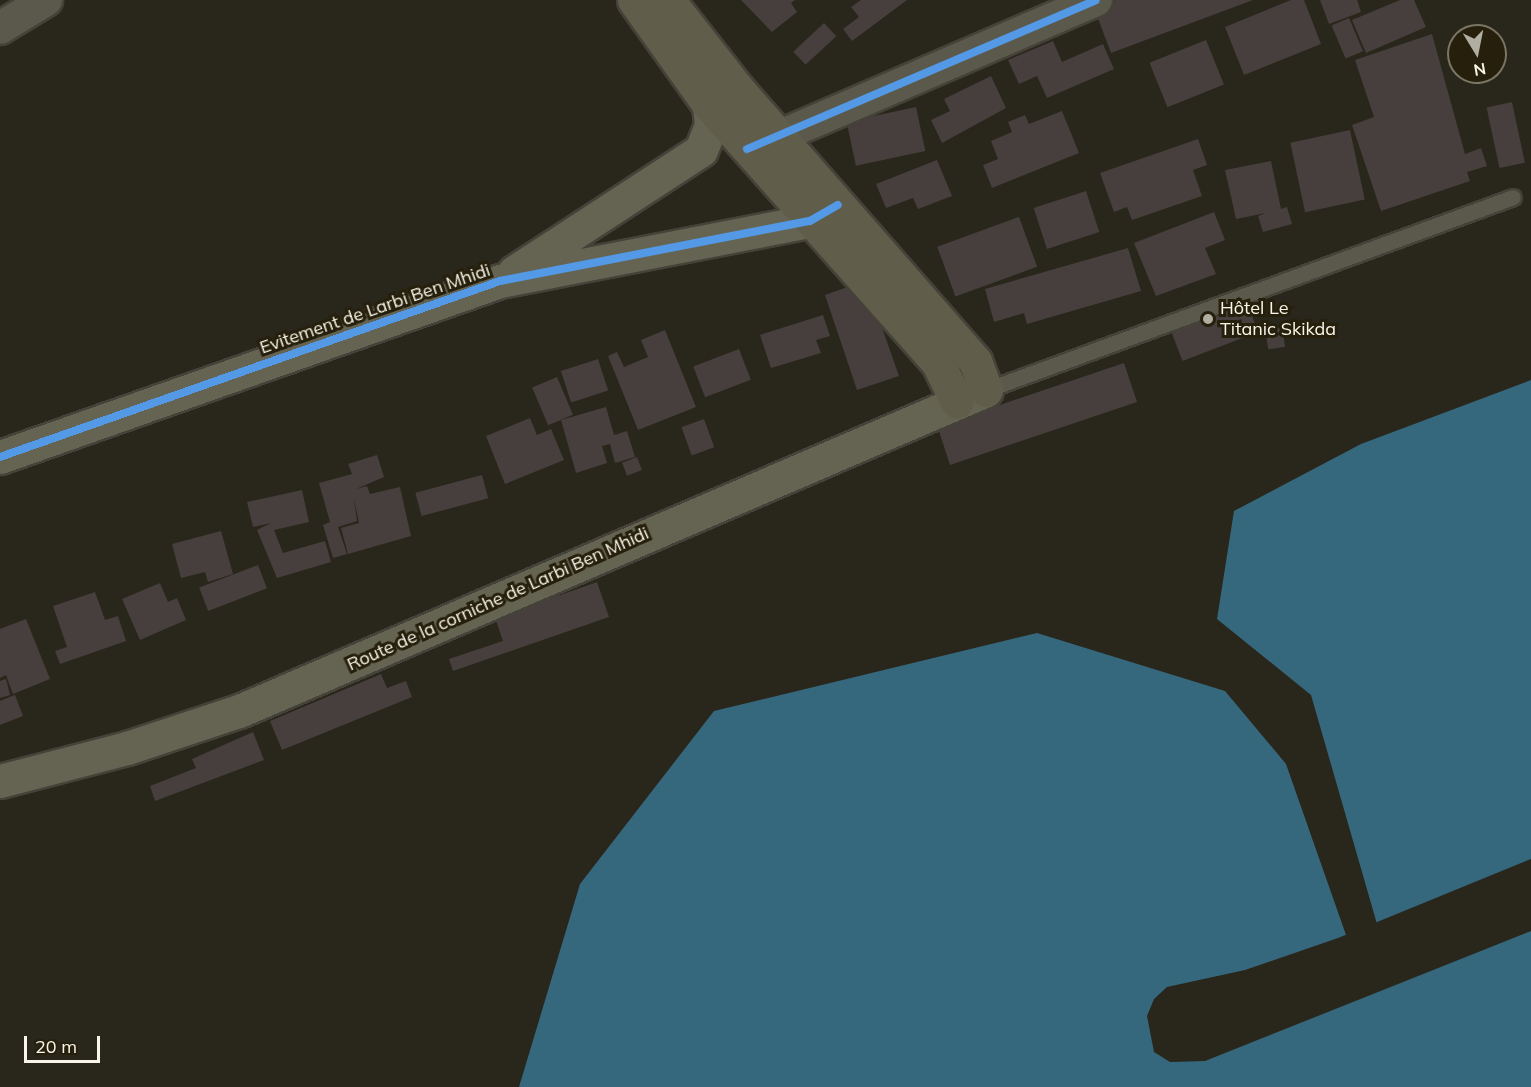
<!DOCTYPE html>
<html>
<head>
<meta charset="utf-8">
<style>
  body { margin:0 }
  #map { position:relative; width:1531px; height:1087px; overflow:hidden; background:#29261b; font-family:Mulish,sans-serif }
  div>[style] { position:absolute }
  .water>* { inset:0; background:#36687d }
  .pier>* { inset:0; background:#29261b }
  .building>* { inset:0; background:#463f3d; transform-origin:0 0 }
  .roads { filter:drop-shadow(2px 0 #454239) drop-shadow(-2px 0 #454239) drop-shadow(0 2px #454239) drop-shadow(0 -2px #454239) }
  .lane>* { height:15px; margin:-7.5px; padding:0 7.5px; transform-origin:7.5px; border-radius:7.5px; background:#5b594b }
  .street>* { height:32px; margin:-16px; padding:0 16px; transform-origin:16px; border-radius:16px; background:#5b594b }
  .secondary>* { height:33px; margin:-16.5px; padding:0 16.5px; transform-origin:16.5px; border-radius:16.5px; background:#656453 }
  .highway>* { height:33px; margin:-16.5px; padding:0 16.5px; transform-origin:16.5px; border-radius:16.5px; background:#605d4b }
  .cycleway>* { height:8px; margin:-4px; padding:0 4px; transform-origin:4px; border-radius:4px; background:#5399e6 }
  .dots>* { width:16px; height:16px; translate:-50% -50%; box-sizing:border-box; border:3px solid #251f0c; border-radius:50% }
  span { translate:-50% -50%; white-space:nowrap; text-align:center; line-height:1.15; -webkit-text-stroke:6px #251f0c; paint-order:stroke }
  .street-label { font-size:18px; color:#f9f5e9 }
  .poi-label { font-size:18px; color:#f9f5e9 }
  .left { translate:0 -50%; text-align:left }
  .north { position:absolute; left:1447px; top:24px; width:60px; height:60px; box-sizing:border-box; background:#251f0c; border:2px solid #7a7564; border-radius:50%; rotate:170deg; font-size:16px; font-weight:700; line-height:24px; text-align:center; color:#f9f5e9 }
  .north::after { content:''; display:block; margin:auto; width:21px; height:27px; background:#b0ada1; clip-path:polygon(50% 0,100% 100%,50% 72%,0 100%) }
  .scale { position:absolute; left:24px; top:1036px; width:76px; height:27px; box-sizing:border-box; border:3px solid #f9f5e9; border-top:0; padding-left:8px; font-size:18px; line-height:21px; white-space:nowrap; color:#f9f5e9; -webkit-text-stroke:4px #251f0c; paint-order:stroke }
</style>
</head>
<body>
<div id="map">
  <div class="water">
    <i style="clip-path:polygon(1531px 380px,1531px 1087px,519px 1087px,580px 884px,714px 711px,1037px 633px,1225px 691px,1286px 764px,1346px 935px,1377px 924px,1311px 695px,1217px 619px,1234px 511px,1361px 444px)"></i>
  </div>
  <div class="pier">
    <i style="clip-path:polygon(1531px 859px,1531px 931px,1205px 1061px,1170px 1062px,1154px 1052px,1147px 1016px,1154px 999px,1167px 987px,1245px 970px,1338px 938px)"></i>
  </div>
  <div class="building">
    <i style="clip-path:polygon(741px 0,795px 0,791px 3px,797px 12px,772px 32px)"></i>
    <i style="clip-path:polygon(861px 0,907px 0,852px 41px,843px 29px,859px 17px,851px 7px)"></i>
    <i style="clip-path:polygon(1116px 0,1253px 0,1111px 53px,1094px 8px)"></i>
    <i style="clip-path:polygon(1291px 0,1304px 0,1321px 44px,1244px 75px,1225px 27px)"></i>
    <i style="clip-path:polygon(1320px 0,1357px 0,1361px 12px,1329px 24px)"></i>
    <i style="clip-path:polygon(1400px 0,1414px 0,1426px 27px,1366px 53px,1352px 20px)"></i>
    <i style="left:1349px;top:18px;width:36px;height:19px;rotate:67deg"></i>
    <i style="left:824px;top:23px;width:18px;height:42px;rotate:47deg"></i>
    <i style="clip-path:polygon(1432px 34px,1465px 154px,1481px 148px,1487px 166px,1467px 172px,1470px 181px,1381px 211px,1352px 125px,1374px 117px,1355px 60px)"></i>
    <i style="left:1206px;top:40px;width:48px;height:61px;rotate:68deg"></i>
    <i style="clip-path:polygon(1053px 41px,1062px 62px,1103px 44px,1114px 69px,1047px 98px,1037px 76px,1019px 84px,1008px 60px)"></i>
    <i style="clip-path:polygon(991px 76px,1006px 108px,942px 143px,931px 120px,950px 111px,944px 99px)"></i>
    <i style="left:1512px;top:102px;width:62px;height:26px;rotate:78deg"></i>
    <i style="left:916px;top:107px;width:45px;height:71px;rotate:78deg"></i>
    <i style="clip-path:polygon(1062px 111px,1079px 153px,992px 188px,983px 165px,998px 159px,991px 141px,1012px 132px,1008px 122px,1025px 115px,1029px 124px)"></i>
    <i style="left:1350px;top:130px;width:71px;height:61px;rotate:78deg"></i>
    <i style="clip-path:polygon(1198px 139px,1207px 165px,1193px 170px,1202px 196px,1132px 220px,1127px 207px,1114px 212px,1100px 173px)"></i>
    <i style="clip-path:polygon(937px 160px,952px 196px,918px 209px,913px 198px,886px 208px,876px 184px)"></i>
    <i style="clip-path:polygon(1271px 161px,1281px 209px,1287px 207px,1292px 224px,1263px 232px,1258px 216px,1266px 213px,1236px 219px,1225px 170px)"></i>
    <i style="left:1086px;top:191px;width:43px;height:55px;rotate:72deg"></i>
    <i style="clip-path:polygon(1214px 212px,1225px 240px,1205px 248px,1216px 274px,1156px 296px,1134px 243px)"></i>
    <i style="left:1019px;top:217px;width:53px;height:87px;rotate:70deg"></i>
    <i style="clip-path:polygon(1128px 248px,1141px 291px,1027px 324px,1024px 313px,994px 322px,985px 289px)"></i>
    <i style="clip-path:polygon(853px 285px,858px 300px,871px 296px,899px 376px,857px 390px,825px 295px)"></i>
    <i style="left:1247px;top:303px;width:31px;height:81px;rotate:69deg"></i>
    <i style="clip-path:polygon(823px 315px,830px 336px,816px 340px,821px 353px,771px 368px,760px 335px)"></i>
    <i style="left:1282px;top:327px;width:20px;height:17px;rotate:81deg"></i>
    <i style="clip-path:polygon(665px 330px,696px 407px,638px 430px,608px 356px,617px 352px,624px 367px,648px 357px,641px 340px)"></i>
    <i style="left:739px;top:349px;width:33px;height:49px;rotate:69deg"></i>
    <i style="left:598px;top:359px;width:33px;height:39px;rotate:72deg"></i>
    <i style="clip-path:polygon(1124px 363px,1137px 402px,950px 465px,938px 428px,958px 421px,955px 411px,988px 400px,991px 408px)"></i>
    <i style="left:557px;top:377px;width:41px;height:27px;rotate:67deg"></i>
    <i style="clip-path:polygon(606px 407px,614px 435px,627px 431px,635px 457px,615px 463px,610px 444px,602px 446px,607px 463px,576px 473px,561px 420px)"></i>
    <i style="clip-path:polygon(530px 418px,537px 435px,551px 429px,564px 460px,505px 484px,486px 436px)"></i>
    <i style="left:704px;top:419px;width:30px;height:24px;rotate:70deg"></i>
    <i style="clip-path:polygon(377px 455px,384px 477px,356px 489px,367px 486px,370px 494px,400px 487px,411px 536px,348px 554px,341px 528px,359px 523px,354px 499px,357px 521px,338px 527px,347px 554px,333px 558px,323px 525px,330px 522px,319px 483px,352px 474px,348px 464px)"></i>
    <i style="left:637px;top:457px;width:14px;height:16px;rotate:69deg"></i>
    <i style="left:482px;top:475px;width:24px;height:69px;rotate:75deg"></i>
    <i style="clip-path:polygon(302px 490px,309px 522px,274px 530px,283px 553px,325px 541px,331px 562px,277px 578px,257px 530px,271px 523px,253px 527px,247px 502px)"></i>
    <i style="clip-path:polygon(221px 531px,233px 574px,208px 582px,205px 572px,181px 578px,172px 544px)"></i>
    <i style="left:258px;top:565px;width:25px;height:63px;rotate:69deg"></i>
    <i style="clip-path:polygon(597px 582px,609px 617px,453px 671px,449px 659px,503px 641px,495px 618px)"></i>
    <i style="clip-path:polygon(160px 583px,168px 602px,177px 598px,186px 620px,140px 640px,122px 599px)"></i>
    <i style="clip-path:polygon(95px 592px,105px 620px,118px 616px,126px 641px,60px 664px,55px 651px,67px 647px,53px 606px)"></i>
    <i style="clip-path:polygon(26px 619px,50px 679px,13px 694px,6px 675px,0 678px,0 629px)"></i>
    <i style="clip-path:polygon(381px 674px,387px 688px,406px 681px,412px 697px,282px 750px,270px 721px)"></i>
    <i style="clip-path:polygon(6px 679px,10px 695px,0 698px,0 681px)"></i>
    <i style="clip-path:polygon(15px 695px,23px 716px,0 725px,0 701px)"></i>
    <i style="clip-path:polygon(253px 732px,264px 760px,155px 801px,150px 786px,196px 768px,192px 759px)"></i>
  </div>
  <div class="roads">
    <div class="lane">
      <i style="left:986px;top:390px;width:561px;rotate:-20.11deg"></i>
    </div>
    <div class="street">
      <i style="left:0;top:28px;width:54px;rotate:-31.3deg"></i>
      <i style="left:757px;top:146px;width:369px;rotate:-23.3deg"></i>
    </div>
    <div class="secondary">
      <i style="left:514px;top:272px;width:223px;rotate:-33.1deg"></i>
      <i style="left:701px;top:150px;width:27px;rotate:-68deg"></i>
      <i style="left:711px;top:125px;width:20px;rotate:-96deg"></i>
      <i style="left:0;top:457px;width:530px;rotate:-19.39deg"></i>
      <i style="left:500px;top:281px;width:316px;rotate:-11deg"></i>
      <i style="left:810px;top:221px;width:29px;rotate:-29deg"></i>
      <i style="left:0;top:781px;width:131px;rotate:-14.6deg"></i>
      <i style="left:127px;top:748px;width:118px;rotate:-18.3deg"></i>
      <i style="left:239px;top:711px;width:811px;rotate:-23.24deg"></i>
    </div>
    <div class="highway">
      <i style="left:634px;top:0;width:129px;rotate:54.5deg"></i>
      <i style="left:709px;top:105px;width:345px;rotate:48.4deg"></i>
      <i style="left:938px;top:363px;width:43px;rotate:64deg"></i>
      <i style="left:668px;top:0;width:110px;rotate:52deg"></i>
      <i style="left:736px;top:87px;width:364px;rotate:48.9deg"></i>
      <i style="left:975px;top:361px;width:31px;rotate:69deg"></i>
    </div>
  </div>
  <div class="cycleway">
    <i style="left:747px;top:149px;width:379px;rotate:-23.1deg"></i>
    <i style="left:0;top:457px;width:530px;rotate:-19.39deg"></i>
    <i style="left:500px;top:281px;width:316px;rotate:-11deg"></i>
    <i style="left:810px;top:221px;width:32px;rotate:-30deg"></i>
  </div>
  <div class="dots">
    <i style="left:1208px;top:319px;background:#b0ada1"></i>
  </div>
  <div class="street-label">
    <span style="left:375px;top:309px;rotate:-19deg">Evitement de Larbi Ben Mhidi</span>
    <span style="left:498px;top:599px;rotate:-24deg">Route de la corniche de Larbi Ben Mhidi</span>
  </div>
  <div class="poi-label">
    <span class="left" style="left:1220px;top:319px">Hôtel Le<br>Titanic Skikda</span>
  </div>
  <div class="north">N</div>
  <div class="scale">20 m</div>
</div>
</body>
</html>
